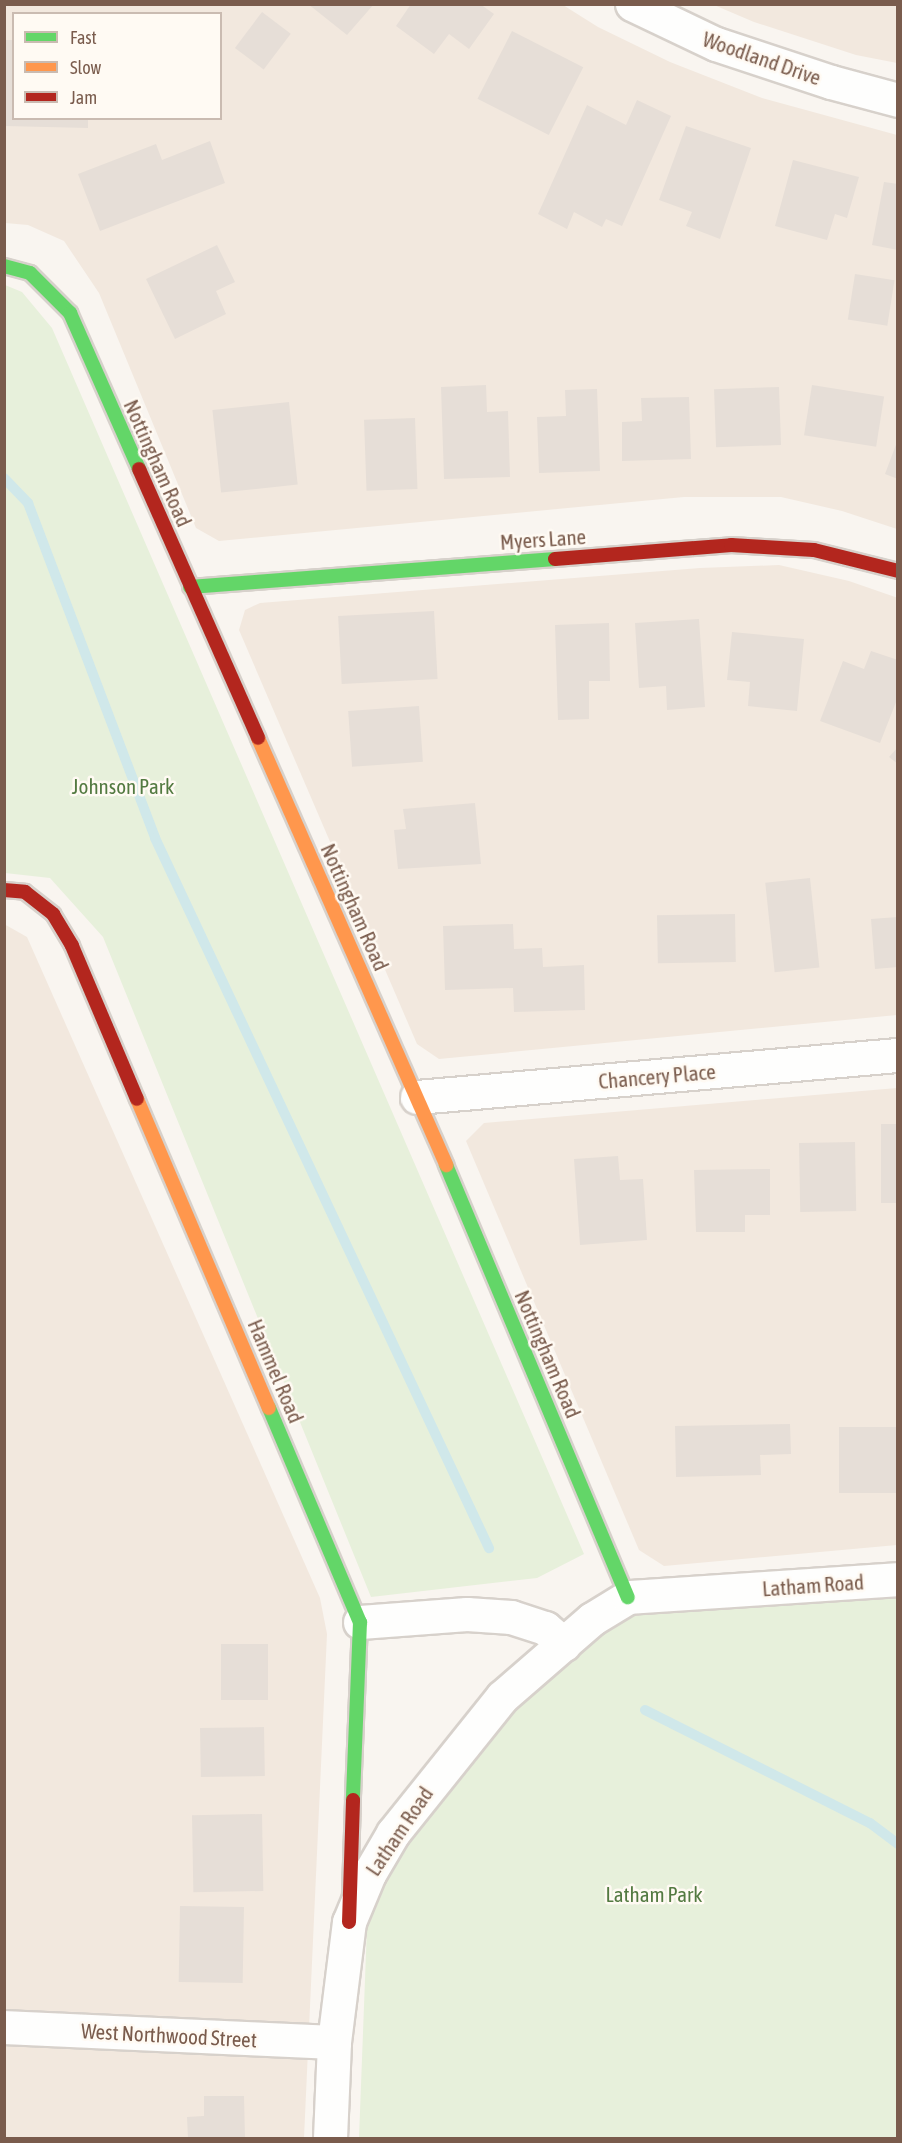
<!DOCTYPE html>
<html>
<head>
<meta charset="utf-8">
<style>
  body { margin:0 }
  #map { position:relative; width:902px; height:2143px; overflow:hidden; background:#f9f5f0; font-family:"Asap Condensed",sans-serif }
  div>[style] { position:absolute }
  .residential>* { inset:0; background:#f2e8de }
  .green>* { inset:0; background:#e7f0db }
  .stream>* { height:10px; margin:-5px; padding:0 5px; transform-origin:5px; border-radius:5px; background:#d0e8ea }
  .building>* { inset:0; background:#e6ded7; transform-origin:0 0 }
  .roads { filter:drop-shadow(2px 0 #d7d1cb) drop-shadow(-2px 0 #d7d1cb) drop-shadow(0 2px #d7d1cb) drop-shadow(0 -2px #d7d1cb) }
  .street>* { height:33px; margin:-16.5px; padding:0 16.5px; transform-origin:16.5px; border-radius:16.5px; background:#fefefd }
  .fast>* { height:14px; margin:-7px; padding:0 7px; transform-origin:7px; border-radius:7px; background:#63d668 }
  .slow>* { height:14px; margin:-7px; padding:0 7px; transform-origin:7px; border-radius:7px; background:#ff974d }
  .jam>* { height:14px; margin:-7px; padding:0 7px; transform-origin:7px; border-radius:7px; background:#b3261e }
  span { translate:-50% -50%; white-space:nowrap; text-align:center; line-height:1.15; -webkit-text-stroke:5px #fffaf3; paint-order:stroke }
  .street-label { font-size:21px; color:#7a5c4d }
  .park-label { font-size:21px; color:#537a41 }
  .frame { position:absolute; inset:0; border:6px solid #7a5c4d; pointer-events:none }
  .legend { position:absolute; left:12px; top:12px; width:210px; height:108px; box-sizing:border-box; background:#fffaf3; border:2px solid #cabbb1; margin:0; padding:8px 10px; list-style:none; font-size:18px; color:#7a5c4d }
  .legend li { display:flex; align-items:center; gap:12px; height:30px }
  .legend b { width:30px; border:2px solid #cabbb1 }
</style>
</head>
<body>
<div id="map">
  <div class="residential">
    <i style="clip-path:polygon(evenodd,4px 5px,563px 5px,598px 27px,670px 62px,762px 98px,897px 135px,897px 529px,842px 511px,781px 497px,684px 497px,219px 541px,196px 528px,99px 293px,64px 241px,28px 225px,5px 223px,4px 5px,14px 14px,220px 14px,220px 118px,14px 118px,14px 14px)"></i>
    <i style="clip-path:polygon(714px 5px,897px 5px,897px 63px,856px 55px,754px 22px)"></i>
    <i style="clip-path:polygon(779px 565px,849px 581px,898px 598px,897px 1015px,439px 1059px,417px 1044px,239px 630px,245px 610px,260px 603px,700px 568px)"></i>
    <i style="clip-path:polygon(4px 924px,27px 937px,320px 1598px,327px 1634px,304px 2138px,5px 2138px)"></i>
    <i style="clip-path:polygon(897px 1088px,897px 1545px,664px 1566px,639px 1550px,466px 1141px,484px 1123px)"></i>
  </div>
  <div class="green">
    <i style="clip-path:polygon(5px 285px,22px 292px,52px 328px,584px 1554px,537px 1578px,371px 1597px,103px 937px,50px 878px,5px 873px)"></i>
    <i style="clip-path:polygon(897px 1579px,897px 2138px,359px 2138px,369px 1874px,439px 1773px,628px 1597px)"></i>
  </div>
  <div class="stream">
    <i style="left:4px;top:478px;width:35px;rotate:46deg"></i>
    <i style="left:28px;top:503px;width:358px;rotate:69.2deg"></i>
    <i style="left:155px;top:838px;width:785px;rotate:64.81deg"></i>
    <i style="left:645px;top:1710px;width:252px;rotate:26.7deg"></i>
    <i style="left:870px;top:1823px;width:35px;rotate:37deg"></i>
  </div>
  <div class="building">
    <i style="clip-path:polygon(308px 4px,374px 4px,347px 35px)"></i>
    <i style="clip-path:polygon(411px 4px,480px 4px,494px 14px,469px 49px,449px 34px,434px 54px,396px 26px)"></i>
    <i style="left:262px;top:12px;width:36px;height:45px;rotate:37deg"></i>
    <i style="left:512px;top:31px;width:80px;height:76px;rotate:27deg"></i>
    <i style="clip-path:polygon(5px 40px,14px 40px,14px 118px,88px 118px,88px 128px,5px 126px)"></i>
    <i style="clip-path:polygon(637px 100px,671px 116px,622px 226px,606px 219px,602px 227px,574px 212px,567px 229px,538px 214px,587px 105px,626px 125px)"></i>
    <i style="clip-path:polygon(686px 126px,751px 148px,720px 239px,686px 226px,692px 212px,659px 200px)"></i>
    <i style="clip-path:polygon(210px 141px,225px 183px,100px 231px,78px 174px,156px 144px,162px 160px)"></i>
    <i style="clip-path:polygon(793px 160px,859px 177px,847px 218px,835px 214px,827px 240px,775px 226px)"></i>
    <i style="clip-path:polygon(884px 182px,898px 184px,898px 250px,872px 245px)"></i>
    <i style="clip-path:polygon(217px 245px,235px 282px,216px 291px,226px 314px,175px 339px,146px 279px)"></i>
    <i style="left:855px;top:274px;width:40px;height:46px;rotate:9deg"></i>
    <i style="clip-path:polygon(486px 385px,487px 412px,508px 411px,510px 477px,444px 479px,441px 387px)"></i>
    <i style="left:812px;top:385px;width:73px;height:51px;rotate:9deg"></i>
    <i style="left:779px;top:387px;width:58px;height:65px;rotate:88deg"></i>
    <i style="clip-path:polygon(597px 389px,600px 471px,539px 473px,537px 417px,566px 416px,565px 390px)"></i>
    <i style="clip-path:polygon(689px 397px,691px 459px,622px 461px,622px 422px,642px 421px,641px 398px)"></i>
    <i style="left:289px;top:402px;width:83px;height:77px;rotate:84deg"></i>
    <i style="left:415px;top:418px;width:71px;height:51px;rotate:88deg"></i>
    <i style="clip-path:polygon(897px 442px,898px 442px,898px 479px,885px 474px)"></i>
    <i style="left:434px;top:611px;width:68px;height:96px;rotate:87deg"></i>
    <i style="clip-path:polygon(699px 619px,705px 707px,667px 710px,666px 686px,639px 688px,635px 623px)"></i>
    <i style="clip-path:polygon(609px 623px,610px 681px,589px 681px,589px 719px,558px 720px,555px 625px)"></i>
    <i style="clip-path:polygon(732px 632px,804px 639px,797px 711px,748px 706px,750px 682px,727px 680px)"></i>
    <i style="clip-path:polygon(871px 651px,898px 660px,898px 697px,880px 743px,820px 721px,843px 661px,864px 669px)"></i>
    <i style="left:419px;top:706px;width:56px;height:71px;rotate:86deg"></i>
    <i style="clip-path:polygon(898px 747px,898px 764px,889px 757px)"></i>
    <i style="clip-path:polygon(475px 803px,481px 864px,398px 869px,394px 830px,406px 829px,403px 809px)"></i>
    <i style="left:810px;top:878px;width:90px;height:45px;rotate:84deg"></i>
    <i style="left:735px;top:914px;width:48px;height:78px;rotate:89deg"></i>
    <i style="clip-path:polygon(898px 917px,898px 967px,875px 969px,871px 919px)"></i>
    <i style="clip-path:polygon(513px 924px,514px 949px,542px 948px,543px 967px,584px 965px,585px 1010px,514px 1012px,513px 988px,445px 990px,443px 926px)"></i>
    <i style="left:881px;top:1124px;width:17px;height:79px"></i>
    <i style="left:855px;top:1142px;width:69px;height:56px;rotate:89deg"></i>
    <i style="clip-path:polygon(618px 1156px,620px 1180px,643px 1179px,647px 1240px,580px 1245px,574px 1159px)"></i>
    <i style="clip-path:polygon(770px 1169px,770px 1215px,745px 1215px,745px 1232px,696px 1232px,694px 1170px)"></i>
    <i style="clip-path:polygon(790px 1424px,791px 1454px,760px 1455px,761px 1475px,676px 1477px,675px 1426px)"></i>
    <i style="left:898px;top:1427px;width:66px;height:59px;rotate:90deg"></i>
    <i style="left:221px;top:1644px;width:47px;height:56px"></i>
    <i style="left:264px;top:1727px;width:49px;height:64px;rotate:89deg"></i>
    <i style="left:262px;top:1814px;width:77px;height:70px;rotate:89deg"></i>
    <i style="left:180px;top:1906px;width:64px;height:76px;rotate:1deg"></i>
    <i style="clip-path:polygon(204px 2096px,244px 2096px,245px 2138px,188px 2138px,187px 2117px,204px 2116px)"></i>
  </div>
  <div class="roads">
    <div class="street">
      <i style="left:632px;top:4px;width:93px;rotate:25.5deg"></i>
      <i style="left:716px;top:44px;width:121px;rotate:18.3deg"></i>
      <i style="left:831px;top:82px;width:69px;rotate:15deg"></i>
      <i style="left:417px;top:1097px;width:483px;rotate:-5deg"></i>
      <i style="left:360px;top:1622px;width:107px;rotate:-4.3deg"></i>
      <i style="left:467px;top:1614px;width:44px;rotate:3.9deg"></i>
      <i style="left:511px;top:1617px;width:36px;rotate:18deg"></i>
      <i style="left:545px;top:1628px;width:25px;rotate:40deg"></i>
      <i style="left:4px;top:2027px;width:330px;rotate:2.6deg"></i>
      <i style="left:330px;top:2138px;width:96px;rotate:-87.6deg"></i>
      <i style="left:334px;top:2042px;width:121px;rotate:-82.9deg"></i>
      <i style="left:349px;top:1922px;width:52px;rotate:-67.4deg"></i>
      <i style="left:369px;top:1874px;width:48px;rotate:-59.7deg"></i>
      <i style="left:393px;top:1833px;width:174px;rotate:-51.3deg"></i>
      <i style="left:502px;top:1697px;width:119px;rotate:-40.9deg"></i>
      <i style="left:592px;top:1619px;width:42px;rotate:-31.4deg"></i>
      <i style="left:628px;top:1597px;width:271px;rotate:-3.8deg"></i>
    </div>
    <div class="fast">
      <i style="left:4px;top:266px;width:27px;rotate:15deg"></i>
      <i style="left:30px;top:273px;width:57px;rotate:45deg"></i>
      <i style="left:70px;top:313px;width:171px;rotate:66.1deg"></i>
      <i style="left:190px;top:587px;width:366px;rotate:-4.4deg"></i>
      <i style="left:446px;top:1165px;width:469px;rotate:67.2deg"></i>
      <i style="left:269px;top:1408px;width:233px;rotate:67deg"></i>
      <i style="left:360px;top:1622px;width:178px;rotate:92.3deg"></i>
    </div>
    <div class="slow">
      <i style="left:258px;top:738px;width:467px;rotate:66.2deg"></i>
      <i style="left:137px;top:1099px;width:336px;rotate:66.9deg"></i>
    </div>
    <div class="jam">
      <i style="left:139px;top:469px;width:294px;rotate:66.1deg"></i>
      <i style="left:555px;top:559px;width:177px;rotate:-4.5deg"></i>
      <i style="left:731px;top:545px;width:83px;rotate:3.4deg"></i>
      <i style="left:814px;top:550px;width:87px;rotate:14deg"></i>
      <i style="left:4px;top:890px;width:21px;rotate:5deg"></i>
      <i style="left:25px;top:892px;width:36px;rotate:38deg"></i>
      <i style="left:53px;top:914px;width:37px;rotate:59deg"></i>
      <i style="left:72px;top:946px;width:166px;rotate:67deg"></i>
      <i style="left:349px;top:1922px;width:122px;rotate:-88.1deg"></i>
    </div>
  </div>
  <div class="street-label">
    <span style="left:762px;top:58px;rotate:19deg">Woodland Drive</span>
    <span style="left:158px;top:463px;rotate:66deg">Nottingham Road</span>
    <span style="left:543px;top:539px;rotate:-4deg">Myers Lane</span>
    <span style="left:355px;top:907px;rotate:66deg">Nottingham Road</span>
    <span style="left:657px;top:1076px;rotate:-5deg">Chancery Place</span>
    <span style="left:548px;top:1354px;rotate:67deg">Nottingham Road</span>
    <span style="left:276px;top:1371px;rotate:67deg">Hammel Road</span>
    <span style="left:813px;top:1585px;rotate:-4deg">Latham Road</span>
    <span style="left:399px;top:1831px;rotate:-56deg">Latham Road</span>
    <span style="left:169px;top:2035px;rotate:3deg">West Northwood Street</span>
  </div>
  <div class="park-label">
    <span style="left:123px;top:786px">Johnson Park</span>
    <span style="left:654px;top:1894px">Latham Park</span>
  </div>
  <div class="frame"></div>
  <ul class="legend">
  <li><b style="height:8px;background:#63d668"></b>Fast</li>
  <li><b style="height:8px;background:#ff974d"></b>Slow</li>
  <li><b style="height:8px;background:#b3261e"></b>Jam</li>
  </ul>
</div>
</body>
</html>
